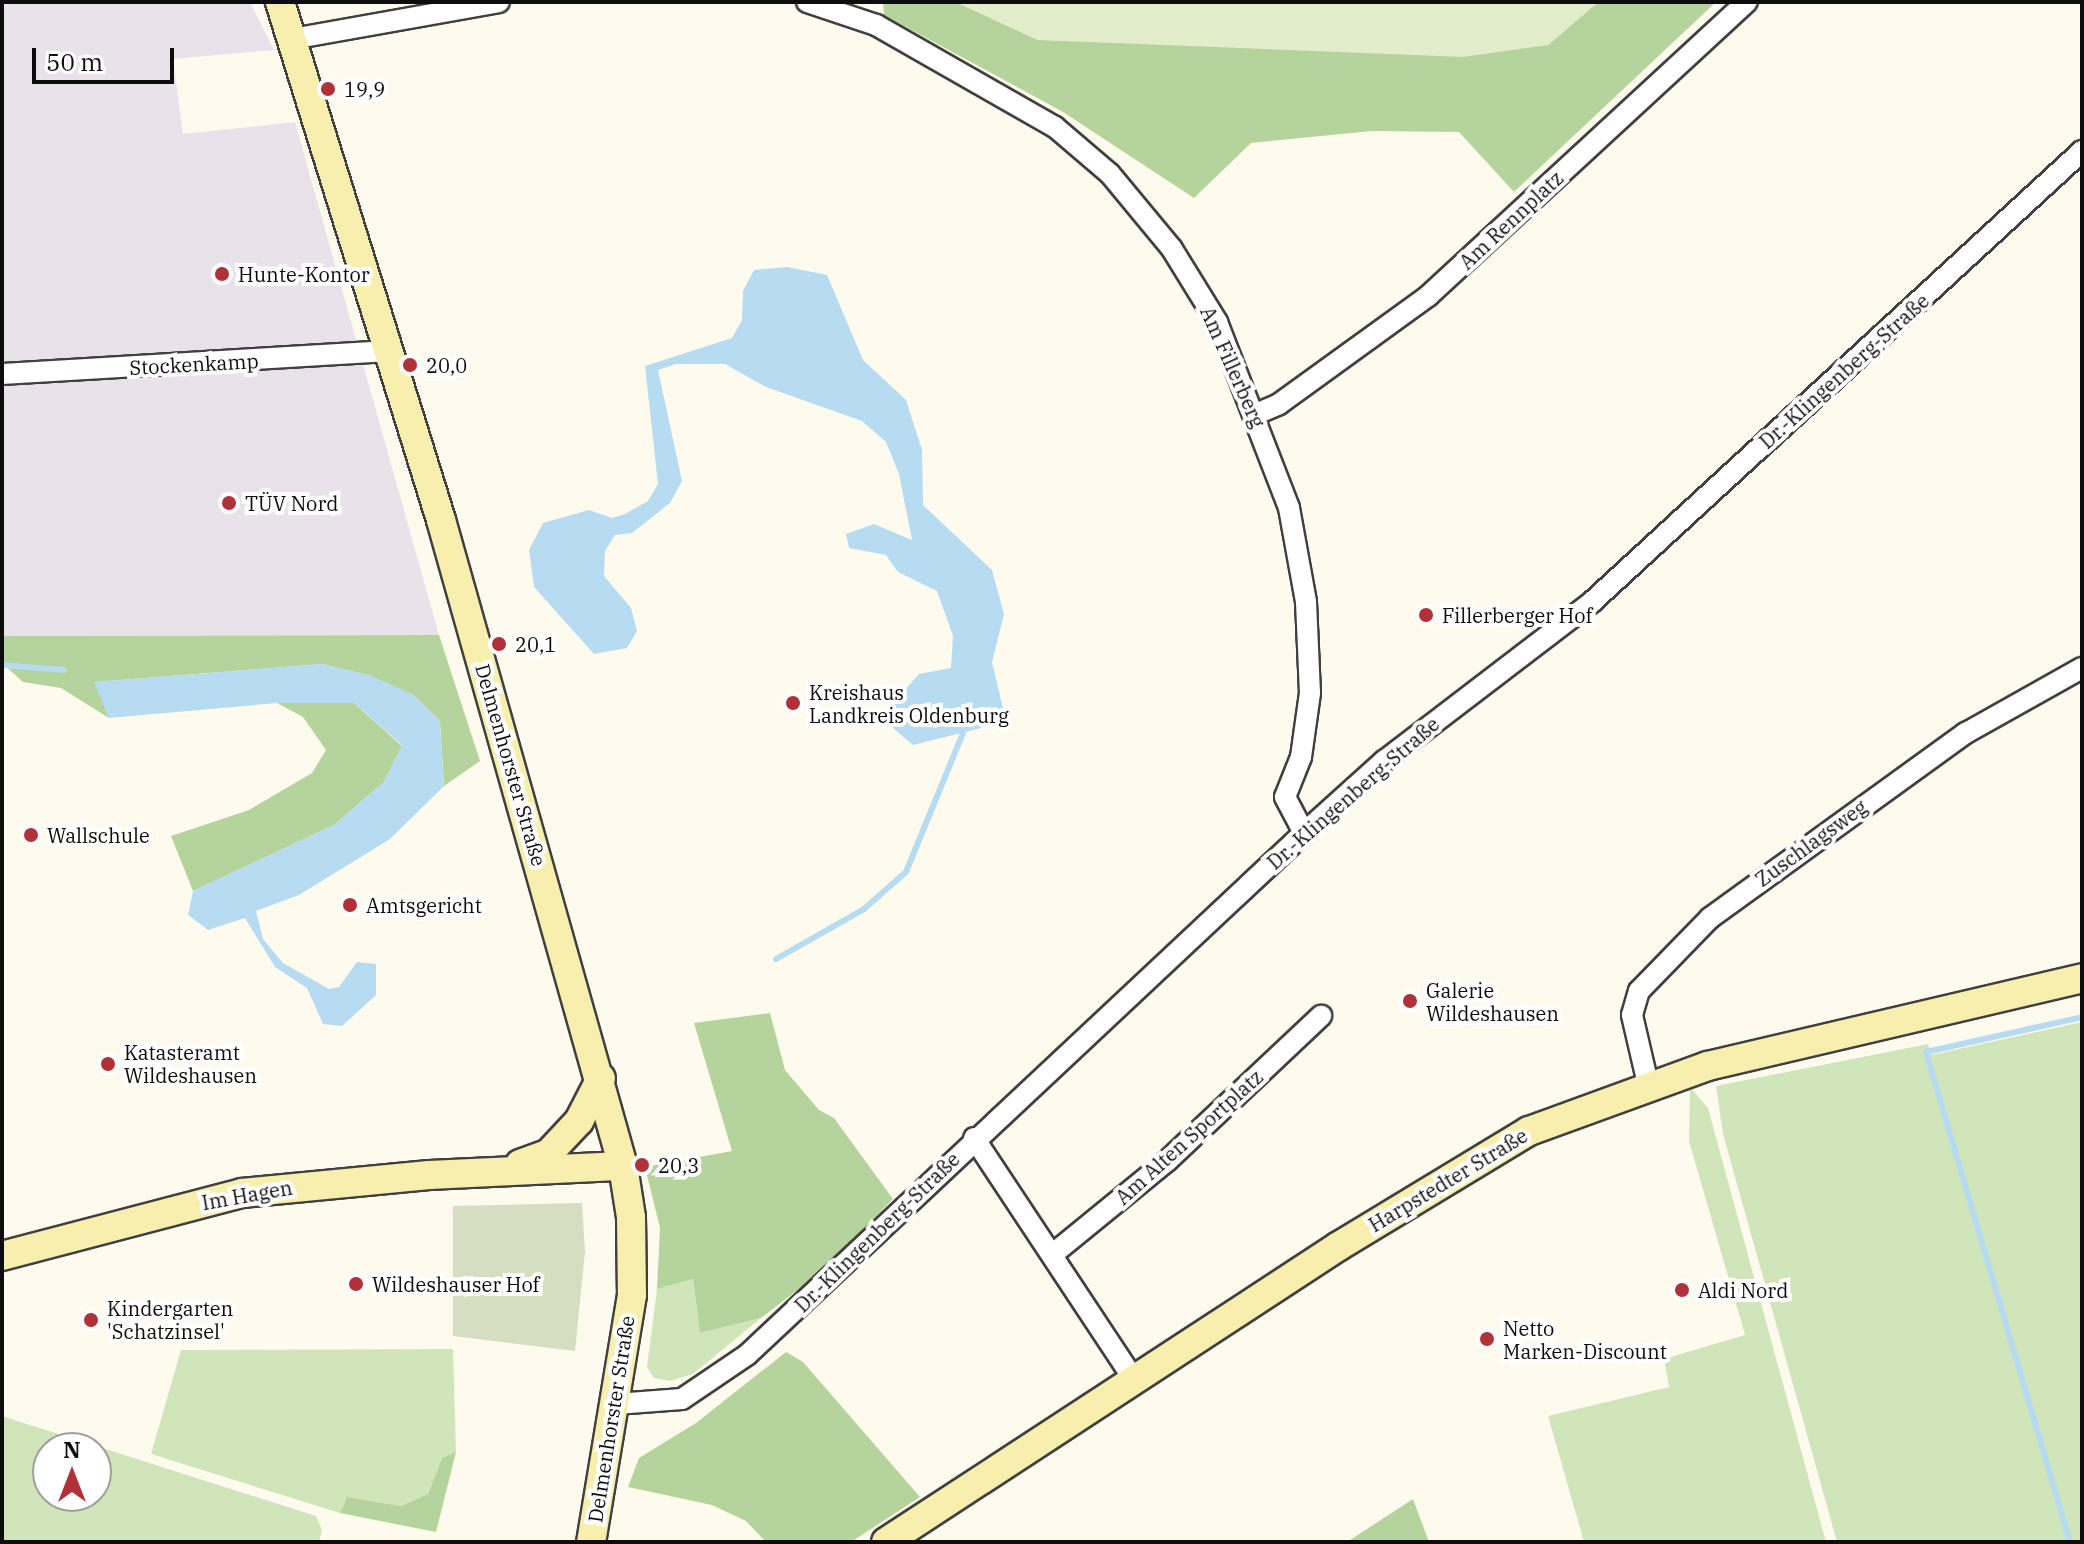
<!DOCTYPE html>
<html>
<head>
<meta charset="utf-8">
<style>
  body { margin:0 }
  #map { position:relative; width:2084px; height:1544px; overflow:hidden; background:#fefaee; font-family:"IBM Plex Serif",serif }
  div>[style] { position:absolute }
  .industrial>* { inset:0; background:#eae2eb }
  .green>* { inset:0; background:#d1e5bb }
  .forest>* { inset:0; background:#b5d49b }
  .cemetery>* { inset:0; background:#d5dec1 }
  .pitch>* { inset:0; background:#e2edcc }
  .water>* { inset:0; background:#b7dcf1 }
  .stream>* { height:6px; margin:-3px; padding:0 3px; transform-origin:3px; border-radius:3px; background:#b7dcf1 }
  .roads { filter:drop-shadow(2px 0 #404040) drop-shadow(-2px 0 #404040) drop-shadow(0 2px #404040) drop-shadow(0 -2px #404040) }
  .street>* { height:20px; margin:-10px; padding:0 10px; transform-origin:10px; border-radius:10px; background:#fff }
  .secondary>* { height:28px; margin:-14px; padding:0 14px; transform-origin:14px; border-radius:14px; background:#f8efaf }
  .dots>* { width:22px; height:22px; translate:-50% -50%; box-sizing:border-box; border:4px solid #fff; border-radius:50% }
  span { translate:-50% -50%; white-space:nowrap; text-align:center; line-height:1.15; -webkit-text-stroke:8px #fff; paint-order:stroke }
  .poi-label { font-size:20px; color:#0d0d0d }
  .left { translate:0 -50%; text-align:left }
  .street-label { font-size:20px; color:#0d0d0d }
  .frame { position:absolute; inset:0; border:4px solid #0d0d0d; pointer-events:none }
  .north { position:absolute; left:32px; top:1432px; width:80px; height:80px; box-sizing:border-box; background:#fff; border:2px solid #9e9e9e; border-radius:50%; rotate:0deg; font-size:22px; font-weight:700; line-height:32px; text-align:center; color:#0d0d0d }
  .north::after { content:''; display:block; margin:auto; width:28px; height:36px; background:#b13138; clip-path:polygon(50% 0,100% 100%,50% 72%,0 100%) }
  .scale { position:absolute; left:32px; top:48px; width:142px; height:36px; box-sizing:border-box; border:4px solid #0d0d0d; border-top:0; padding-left:10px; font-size:24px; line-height:28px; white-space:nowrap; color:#0d0d0d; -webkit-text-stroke:6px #fff; paint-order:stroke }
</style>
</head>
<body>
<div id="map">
  <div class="industrial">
    <i style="clip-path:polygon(2px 2px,250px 2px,274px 50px,173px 59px,183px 134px,295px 122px,439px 635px,2px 636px)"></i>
  </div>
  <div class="green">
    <i style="clip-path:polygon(2082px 1022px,2082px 1542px,1837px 1542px,1723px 1134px,1716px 1086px,1928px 1044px,1931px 1055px)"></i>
    <i style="clip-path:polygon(1690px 1087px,1708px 1108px,1826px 1542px,1584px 1542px,1548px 1416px,1669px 1387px,1664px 1359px,1745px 1335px,1689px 1141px)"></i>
    <i style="clip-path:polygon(693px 1279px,700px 1333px,761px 1318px,693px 1374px,670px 1381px,654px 1378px,647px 1367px,657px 1289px)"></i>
    <i style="clip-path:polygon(453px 1349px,456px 1452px,442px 1458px,428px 1494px,401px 1506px,347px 1497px,340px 1513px,151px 1454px,181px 1350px)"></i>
    <i style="clip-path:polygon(evenodd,2px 1416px,316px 1516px,322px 1530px,319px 1542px,2px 1542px,2px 1416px,96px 1448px,96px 1496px,48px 1496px,48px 1448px,96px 1448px)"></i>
  </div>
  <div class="forest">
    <i style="clip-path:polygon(883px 2px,956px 2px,1038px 40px,1548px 45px,1598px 2px,1716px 2px,1514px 192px,1459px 132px,1372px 131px,1251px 143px,1194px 198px,1063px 112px,884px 15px)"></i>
    <i style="clip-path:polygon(439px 635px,480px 761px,444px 786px,440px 721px,372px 676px,322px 664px,95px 682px,109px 718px,61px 688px,23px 682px,2px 663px,2px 636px)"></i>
    <i style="clip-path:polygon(277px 703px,354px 703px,402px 746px,384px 782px,334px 825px,193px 891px,171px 836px,249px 810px,312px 773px,326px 750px,303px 717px)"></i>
    <i style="clip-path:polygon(770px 1013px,785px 1070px,819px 1110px,834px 1118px,893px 1199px,817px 1275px,761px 1318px,700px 1333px,693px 1279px,657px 1289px,660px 1228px,645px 1167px,732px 1151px,694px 1023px)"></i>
    <i style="clip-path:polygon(786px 1352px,803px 1362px,920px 1497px,851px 1542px,766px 1542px,746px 1521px,712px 1505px,628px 1487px,639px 1458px,696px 1423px)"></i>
    <i style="clip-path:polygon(456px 1452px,436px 1532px,340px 1513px,347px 1497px,401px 1506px,428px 1494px,442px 1458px)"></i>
    <i style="clip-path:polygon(1413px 1499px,1429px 1542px,1347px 1542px)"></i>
  </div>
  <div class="cemetery">
    <i style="clip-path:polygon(582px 1203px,585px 1252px,575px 1351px,453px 1336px,453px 1206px)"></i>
  </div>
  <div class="pitch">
    <i style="clip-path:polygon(956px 2px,1598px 2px,1548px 45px,1463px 57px,1038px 40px)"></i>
  </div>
  <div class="water">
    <i style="clip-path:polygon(787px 267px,827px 275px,863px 360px,906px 400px,922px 450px,923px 505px,992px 570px,1004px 614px,992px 662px,1003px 708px,993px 725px,913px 745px,893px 728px,892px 704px,919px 674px,951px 668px,953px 636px,937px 591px,898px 572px,886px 555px,849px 548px,846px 534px,874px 524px,912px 540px,899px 474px,886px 442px,862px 421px,766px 387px,725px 364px,676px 364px,658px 370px,682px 481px,670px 503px,632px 533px,615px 535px,605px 551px,604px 576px,631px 608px,637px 631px,627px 648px,594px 654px,534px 587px,529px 550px,543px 523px,589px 510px,612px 518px,625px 514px,648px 501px,658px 484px,645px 366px,732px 338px,742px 320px,743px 291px,754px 270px)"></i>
    <i style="clip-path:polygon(322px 664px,372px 676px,414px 695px,440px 721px,444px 786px,390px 839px,299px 895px,256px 911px,263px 939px,283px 963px,329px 989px,339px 987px,357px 962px,376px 964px,376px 995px,342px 1026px,323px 1024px,307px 988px,275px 967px,245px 918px,208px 930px,188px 915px,193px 891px,334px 825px,384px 782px,402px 745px,354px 703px,277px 703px,109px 718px,94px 682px)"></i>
  </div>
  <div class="stream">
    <i style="left:2px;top:665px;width:62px;rotate:4.6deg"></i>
    <i style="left:776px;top:959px;width:101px;rotate:-29.6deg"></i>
    <i style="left:864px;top:909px;width:56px;rotate:-41.4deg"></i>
    <i style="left:906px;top:872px;width:150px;rotate:-67.7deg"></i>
    <i style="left:2070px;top:1542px;width:511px;rotate:-106.38deg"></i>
    <i style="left:1926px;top:1052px;width:160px;rotate:-12.6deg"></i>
  </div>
  <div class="roads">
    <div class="street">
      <i style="left:807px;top:2px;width:73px;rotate:18.4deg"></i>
      <i style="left:876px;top:25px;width:206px;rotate:29.7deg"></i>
      <i style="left:1055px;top:127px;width:72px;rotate:40.5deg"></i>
      <i style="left:1110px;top:174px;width:97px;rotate:50.4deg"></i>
      <i style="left:1172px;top:249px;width:86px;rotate:58.3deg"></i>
      <i style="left:1217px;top:322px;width:199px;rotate:68.8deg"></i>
      <i style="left:1289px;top:508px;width:96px;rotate:79.7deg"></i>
      <i style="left:1306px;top:602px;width:91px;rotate:87.5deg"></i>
      <i style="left:1310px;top:693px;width:65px;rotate:98deg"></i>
      <i style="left:1301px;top:757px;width:43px;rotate:111.8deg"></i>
      <i style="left:1285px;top:797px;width:41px;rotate:62.2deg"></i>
      <i style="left:292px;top:39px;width:210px;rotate:-10.1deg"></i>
      <i style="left:2px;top:374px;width:386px;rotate:-3.4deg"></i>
      <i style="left:1256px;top:414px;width:25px;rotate:-23deg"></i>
      <i style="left:1279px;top:404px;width:184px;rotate:-35.9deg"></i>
      <i style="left:1428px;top:296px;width:434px;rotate:-42.7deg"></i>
      <i style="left:1648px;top:1084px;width:71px;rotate:-103.1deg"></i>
      <i style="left:1632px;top:1015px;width:25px;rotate:-74deg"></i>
      <i style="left:1639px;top:991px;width:102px;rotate:-45.8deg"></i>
      <i style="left:1710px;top:918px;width:316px;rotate:-35.9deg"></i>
      <i style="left:1966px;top:733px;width:133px;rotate:-29.3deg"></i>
      <i style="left:974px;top:1138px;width:290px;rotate:56.5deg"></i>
      <i style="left:1053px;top:1254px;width:147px;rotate:-39.2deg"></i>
      <i style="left:1167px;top:1161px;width:212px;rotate:-43.3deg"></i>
      <i style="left:616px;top:1404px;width:66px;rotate:-4.3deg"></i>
      <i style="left:682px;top:1399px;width:78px;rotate:-34.1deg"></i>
      <i style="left:747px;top:1355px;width:763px;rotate:-43.14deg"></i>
      <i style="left:1304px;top:833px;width:108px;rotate:-42deg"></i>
      <i style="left:1384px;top:761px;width:263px;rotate:-37.4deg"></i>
      <i style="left:1593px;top:601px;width:665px;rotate:-42.62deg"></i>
    </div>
    <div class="secondary">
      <i style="left:280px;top:2px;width:542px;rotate:72.73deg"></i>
      <i style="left:441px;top:520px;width:671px;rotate:74.27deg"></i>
      <i style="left:623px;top:1166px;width:52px;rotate:81.1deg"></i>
      <i style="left:631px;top:1217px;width:78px;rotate:89.3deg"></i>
      <i style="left:632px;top:1295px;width:250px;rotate:99.4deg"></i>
      <i style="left:520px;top:1164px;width:30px;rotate:-20deg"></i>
      <i style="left:548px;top:1154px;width:45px;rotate:-46.8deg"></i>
      <i style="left:579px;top:1121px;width:48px;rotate:-62.9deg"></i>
      <i style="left:2px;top:1256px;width:248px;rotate:-14.7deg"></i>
      <i style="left:242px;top:1193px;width:188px;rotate:-5.5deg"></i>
      <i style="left:429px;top:1175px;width:194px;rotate:-2.7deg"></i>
      <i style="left:886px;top:1542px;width:541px;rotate:-33.16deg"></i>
      <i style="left:1339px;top:1246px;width:222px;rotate:-31.2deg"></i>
      <i style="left:1529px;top:1131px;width:190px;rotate:-20deg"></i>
      <i style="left:1708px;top:1066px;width:384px;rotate:-13.2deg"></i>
    </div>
  </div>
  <div class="dots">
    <i style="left:328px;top:89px;background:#b13138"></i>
    <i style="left:222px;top:274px;background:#b13138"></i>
    <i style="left:410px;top:365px;background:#b13138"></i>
    <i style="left:229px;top:503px;background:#b13138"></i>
    <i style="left:1426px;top:615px;background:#b13138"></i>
    <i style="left:499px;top:644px;background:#b13138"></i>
    <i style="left:793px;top:703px;background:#b13138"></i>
    <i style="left:31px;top:835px;background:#b13138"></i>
    <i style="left:350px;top:905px;background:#b13138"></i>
    <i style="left:1410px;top:1001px;background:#b13138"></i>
    <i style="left:108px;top:1064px;background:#b13138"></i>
    <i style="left:642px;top:1165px;background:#b13138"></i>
    <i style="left:356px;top:1284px;background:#b13138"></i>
    <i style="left:1682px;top:1290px;background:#b13138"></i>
    <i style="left:91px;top:1320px;background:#b13138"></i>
    <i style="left:1487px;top:1339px;background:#b13138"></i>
  </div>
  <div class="poi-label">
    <span class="left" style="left:344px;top:89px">19,9</span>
    <span class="left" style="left:238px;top:274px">Hunte-Kontor</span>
    <span class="left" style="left:426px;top:365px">20,0</span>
    <span class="left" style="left:245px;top:503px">TÜV Nord</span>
    <span class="left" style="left:1442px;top:615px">Fillerberger Hof</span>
    <span class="left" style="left:515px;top:644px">20,1</span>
    <span class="left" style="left:809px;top:704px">Kreishaus<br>Landkreis Oldenburg</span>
    <span class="left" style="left:47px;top:835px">Wallschule</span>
    <span class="left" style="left:366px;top:905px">Amtsgericht</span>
    <span class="left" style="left:1426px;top:1002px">Galerie<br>Wildeshausen</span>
    <span class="left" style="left:124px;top:1064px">Katasteramt<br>Wildeshausen</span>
    <span class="left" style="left:658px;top:1165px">20,3</span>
    <span class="left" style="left:372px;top:1284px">Wildeshauser Hof</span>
    <span class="left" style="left:1698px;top:1290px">Aldi Nord</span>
    <span class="left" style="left:107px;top:1320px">Kindergarten<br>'Schatzinsel'</span>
    <span class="left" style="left:1503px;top:1340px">Netto<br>Marken-Discount</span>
  </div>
  <div class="street-label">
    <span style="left:1511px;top:220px;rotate:-43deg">Am Rennplatz</span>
    <span style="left:194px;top:364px;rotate:-3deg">Stockenkamp</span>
    <span style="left:1233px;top:367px;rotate:66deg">Am Fillerberg</span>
    <span style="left:1844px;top:371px;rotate:-42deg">Dr.-Klingenberg-Straße</span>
    <span style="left:511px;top:765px;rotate:74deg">Delmenhorster Straße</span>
    <span style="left:1353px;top:793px;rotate:-41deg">Dr.-Klingenberg-Straße</span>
    <span style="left:1811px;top:843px;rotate:-36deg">Zuschlagsweg</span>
    <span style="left:1189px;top:1137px;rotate:-42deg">Am Alten Sportplatz</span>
    <span style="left:1448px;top:1180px;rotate:-31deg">Harpstedter Straße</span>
    <span style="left:247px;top:1195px;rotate:-10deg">Im Hagen</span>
    <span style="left:877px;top:1232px;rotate:-44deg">Dr.-Klingenberg-Straße</span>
    <span style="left:611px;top:1419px;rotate:-81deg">Delmenhorster Straße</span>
  </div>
  <div class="frame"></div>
  <div class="north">N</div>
  <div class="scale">50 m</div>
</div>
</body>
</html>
